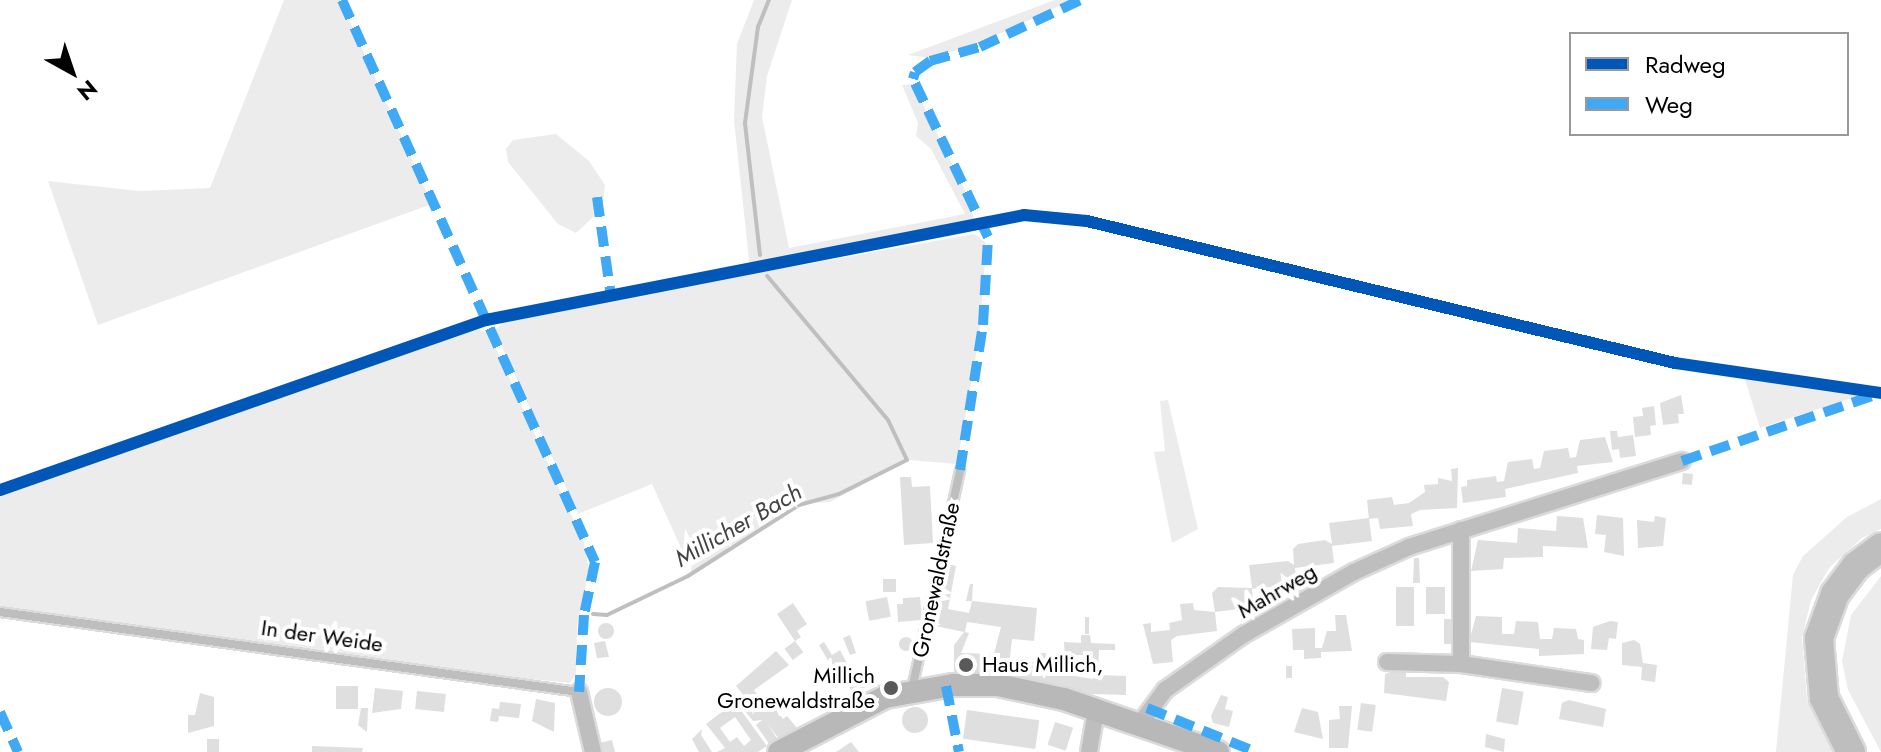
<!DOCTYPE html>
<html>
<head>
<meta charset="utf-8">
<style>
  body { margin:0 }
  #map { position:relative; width:1881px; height:752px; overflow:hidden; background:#fff; font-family:Jost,sans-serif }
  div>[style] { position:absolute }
  .green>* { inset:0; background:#ececec }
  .stream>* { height:4px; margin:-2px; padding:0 2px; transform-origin:2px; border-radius:2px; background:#bfbfbf }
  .building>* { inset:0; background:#dfdfdf; transform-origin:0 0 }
  .round { border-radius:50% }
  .roads { filter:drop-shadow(2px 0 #dbdbdb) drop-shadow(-2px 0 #dbdbdb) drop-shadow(0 2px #dbdbdb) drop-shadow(0 -2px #dbdbdb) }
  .service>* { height:8px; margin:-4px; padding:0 4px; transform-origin:4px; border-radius:4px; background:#bebebe }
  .minor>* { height:16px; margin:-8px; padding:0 8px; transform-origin:8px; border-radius:8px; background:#bebebe }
  .secondary>* { height:22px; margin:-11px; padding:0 11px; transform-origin:11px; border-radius:11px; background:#b8b8b8 }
  .motorway>* { height:28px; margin:-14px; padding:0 14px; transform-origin:14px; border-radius:14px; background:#bebebe }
  .quiet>* { height:10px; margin-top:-5px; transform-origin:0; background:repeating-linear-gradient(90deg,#3fa9f5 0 20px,transparent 0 30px) }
  .cycleway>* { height:12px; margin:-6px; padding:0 6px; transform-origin:6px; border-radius:6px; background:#0057b8 }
  .dots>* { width:22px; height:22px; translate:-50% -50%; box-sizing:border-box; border:4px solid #fff; border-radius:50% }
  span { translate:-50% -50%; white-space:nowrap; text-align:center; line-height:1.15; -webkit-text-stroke:8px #fff; paint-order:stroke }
  .street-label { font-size:22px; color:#000 }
  .poi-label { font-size:22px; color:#000 }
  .left { translate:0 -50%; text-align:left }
  .right { translate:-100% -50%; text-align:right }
  .water-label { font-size:24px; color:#444; font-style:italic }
  .legend { position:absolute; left:1569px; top:32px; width:280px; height:104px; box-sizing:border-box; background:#fff; border:2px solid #999; margin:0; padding:10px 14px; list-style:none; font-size:24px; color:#000 }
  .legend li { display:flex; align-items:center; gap:16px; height:40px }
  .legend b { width:40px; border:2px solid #999 }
  .north { position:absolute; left:32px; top:32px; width:80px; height:80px; -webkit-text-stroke:6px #fff; paint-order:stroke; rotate:140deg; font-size:22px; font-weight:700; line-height:32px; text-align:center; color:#000 }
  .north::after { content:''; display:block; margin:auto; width:28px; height:36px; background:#000; clip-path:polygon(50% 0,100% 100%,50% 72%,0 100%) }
</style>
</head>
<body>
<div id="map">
  <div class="green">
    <i style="clip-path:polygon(284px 0,340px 0,432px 204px,98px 325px,48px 181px,139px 191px,210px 188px)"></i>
    <i style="clip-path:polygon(754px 0,792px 0,767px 76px,762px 117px,789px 248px,965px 214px,931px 149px,916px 136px,918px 123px,902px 85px,913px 84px,970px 201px,975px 225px,750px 269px,734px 120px,737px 44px)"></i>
    <i style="clip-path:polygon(1055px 0,1072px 0,978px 44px,930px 58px,908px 55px)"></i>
    <i style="clip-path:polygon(556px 134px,589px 161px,605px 185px,602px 209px,576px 233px,558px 224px,508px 162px,506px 149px,513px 140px)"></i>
    <i style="clip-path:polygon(974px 234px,985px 242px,985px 259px,979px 337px,957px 464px,909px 460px,830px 502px,795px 504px,692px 572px,652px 484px,578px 514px,495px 331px,507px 318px)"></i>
    <i style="clip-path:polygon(471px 328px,489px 333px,584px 543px,589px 570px,577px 627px,576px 674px,570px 683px,374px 663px,0 608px,0 493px)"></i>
    <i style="clip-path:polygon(1744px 376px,1861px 390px,1864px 394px,1760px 428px)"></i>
    <i style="clip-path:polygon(1168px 400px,1198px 529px,1172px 543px,1154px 452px,1165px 451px,1160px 401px)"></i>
    <i style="clip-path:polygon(1881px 499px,1881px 529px,1862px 538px,1829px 568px,1811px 600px,1802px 638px,1807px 698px,1835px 752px,1776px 752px,1793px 575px,1803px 556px,1847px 517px)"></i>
    <i style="clip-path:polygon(1881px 576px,1881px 752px,1848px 690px,1842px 661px,1851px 615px)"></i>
  </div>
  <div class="stream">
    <i style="left:760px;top:255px;width:133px;rotate:-96.5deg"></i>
    <i style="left:745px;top:123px;width:97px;rotate:-82.3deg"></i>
    <i style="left:758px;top:27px;width:29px;rotate:-68deg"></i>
    <i style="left:593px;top:614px;width:14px;rotate:4deg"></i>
    <i style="left:607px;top:615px;width:90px;rotate:-25.7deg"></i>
    <i style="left:688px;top:576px;width:132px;rotate:-32.6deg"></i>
    <i style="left:799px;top:505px;width:41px;rotate:-15.4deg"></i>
    <i style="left:839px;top:494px;width:76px;rotate:-26.6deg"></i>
    <i style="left:907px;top:460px;width:44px;rotate:-115.4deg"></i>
    <i style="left:888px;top:420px;width:188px;rotate:-130deg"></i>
  </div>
  <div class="building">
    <i style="clip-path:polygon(1681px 395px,1684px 414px,1678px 414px,1679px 423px,1663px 425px,1660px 403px)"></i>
    <i style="clip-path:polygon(1654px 406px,1656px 425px,1650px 426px,1651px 435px,1635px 437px,1633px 417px,1643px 416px,1642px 408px)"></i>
    <i style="clip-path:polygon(1610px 431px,1617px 431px,1618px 437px,1633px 435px,1636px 456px,1620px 458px,1619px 449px,1612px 450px)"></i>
    <i style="clip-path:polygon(1605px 437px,1613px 462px,1577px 466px,1578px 473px,1505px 489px,1506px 497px,1463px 503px,1461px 487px,1467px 486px,1467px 480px,1496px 476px,1497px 482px,1504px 481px,1508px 462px,1532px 459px,1534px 469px,1540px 468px,1544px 451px,1568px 448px,1570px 458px,1576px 457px,1580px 440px)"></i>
    <i style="clip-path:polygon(1458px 468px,1457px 508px,1420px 510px,1411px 514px,1413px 526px,1380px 529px,1378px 518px,1369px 519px,1367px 500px,1392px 497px,1394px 505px,1409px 503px,1425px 492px,1424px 485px,1438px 484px,1438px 478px,1452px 481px,1451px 469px)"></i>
    <i style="left:1683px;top:473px;width:10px;height:11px;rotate:6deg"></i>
    <i style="clip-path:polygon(900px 477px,911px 477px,912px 487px,930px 486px,933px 543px,904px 545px)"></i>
    <i style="clip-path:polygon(1597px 515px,1623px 518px,1624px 556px,1604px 552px,1606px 535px,1595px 534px)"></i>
    <i style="clip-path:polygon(1557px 516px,1583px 518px,1588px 548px,1543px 546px,1543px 557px,1504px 558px,1503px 569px,1471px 571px,1478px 540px,1517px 543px,1518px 528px,1556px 531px)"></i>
    <i style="clip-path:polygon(1655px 516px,1666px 518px,1663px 546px,1638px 548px,1637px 520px,1654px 522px)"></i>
    <i style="clip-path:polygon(1369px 518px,1372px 541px,1332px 546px,1334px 563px,1295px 568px,1297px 584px,1252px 589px,1254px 607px,1215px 612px,1212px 593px,1218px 587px,1252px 588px,1249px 565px,1288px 561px,1294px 565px,1293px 549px,1298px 544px,1325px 540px,1332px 544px,1329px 523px)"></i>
    <i style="clip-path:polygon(1414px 558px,1419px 558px,1420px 583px,1413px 583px)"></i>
    <i style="clip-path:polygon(evenodd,948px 564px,956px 566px,948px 609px,969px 613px,972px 601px,1037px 608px,1034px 641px,1012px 639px,1008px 676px,954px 673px,954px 645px,964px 632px,935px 626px,948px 564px,967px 622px,1001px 627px,994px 654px,961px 653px,969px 633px,965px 632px,967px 622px)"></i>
    <i style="left:883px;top:579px;width:13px;height:13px"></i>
    <i style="clip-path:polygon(970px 584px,973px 584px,972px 601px,966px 601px)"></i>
    <i style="left:1396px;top:587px;width:18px;height:39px"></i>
    <i style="left:1445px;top:587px;width:27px;height:19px;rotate:90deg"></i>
    <i style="left:887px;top:597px;width:20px;height:22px;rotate:79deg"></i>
    <i style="clip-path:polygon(920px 597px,922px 620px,898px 622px,897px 604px,903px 604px,903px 598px)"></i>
    <i style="clip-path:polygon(793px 603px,807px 624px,797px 631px,801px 637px,795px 641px,777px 614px)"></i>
    <i style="clip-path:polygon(1193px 603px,1194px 610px,1215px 612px,1217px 631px,1177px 636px,1171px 640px,1173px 662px,1153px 664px,1143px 624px,1151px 623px,1151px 632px,1170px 630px,1169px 623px,1182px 620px,1180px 604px)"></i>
    <i style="clip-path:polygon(1335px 615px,1346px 615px,1352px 651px,1321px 652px,1321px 658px,1304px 659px,1304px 650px,1293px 650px,1292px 629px,1315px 628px,1315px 648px,1322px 648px,1327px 631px,1336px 631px)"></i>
    <i style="clip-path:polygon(1476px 616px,1502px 617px,1502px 634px,1514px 634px,1516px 621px,1538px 622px,1540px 639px,1552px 639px,1554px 628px,1576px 629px,1578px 639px,1584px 640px,1584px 654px,1539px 656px,1539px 649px,1469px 642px)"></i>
    <i style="left:1085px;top:617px;width:4px;height:17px"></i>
    <i style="left:1444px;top:619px;width:7px;height:25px"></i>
    <i style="clip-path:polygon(1610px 621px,1618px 622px,1616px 639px,1609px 638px,1607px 650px,1591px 649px,1593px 627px)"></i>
    <i class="round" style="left:598px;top:623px;width:16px;height:16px"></i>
    <i style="clip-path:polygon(850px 635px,856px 653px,850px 655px,843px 638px)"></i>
    <i style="clip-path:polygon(evenodd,1081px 635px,1090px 635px,1091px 643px,1115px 644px,1115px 650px,1099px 650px,1098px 675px,1126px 676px,1126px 695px,1092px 694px,1018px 678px,1023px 660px,1036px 663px,1039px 653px,1046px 653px,1045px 669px,1066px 673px,1064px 642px,1081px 643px,1081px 635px,1074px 655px,1091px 655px,1093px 679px,1075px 676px,1074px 655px)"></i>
    <i class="round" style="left:899px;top:637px;width:14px;height:14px"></i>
    <i style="clip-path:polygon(1634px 640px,1640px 644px,1643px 663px,1657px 665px,1655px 682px,1641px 680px,1642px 667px,1622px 665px,1622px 643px)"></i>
    <i style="clip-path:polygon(605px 641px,609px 657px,597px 658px,594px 643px)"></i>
    <i style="left:795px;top:641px;width:14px;height:13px;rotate:54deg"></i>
    <i style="clip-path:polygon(824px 642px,832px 655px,840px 650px,854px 677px,863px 670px,869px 685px,853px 694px,836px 663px,831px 666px,819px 645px)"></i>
    <i style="clip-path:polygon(776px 651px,789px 665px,754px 690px,770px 712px,775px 708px,783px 719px,787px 716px,797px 728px,779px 739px,767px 723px,778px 740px,770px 745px,756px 725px,762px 720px,753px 721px,745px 711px,752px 706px,736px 686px)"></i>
    <i style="left:1286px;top:666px;width:6px;height:12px"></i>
    <i style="clip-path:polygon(1393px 671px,1406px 672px,1406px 677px,1443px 677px,1449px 682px,1446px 701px,1384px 693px,1385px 674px)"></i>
    <i style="left:336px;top:686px;width:22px;height:23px"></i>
    <i style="clip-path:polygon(375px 688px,403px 691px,401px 709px,372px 713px)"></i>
    <i style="left:1502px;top:688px;width:22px;height:34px;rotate:10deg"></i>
    <i class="round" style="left:594px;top:688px;width:28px;height:28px"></i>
    <i style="left:417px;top:691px;width:29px;height:18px;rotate:6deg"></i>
    <i style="clip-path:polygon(200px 693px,214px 697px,214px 726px,188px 733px,188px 715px,195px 715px)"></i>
    <i style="clip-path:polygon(1221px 695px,1228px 697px,1225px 709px,1233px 711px,1229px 727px,1213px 723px,1211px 716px)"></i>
    <i style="clip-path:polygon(536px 699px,555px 703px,554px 732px,532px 721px)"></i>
    <i style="clip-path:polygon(1569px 700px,1606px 709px,1603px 727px,1559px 719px,1562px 703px)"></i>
    <i style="clip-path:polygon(500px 702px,521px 704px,519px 718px,499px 716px,498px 722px,490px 721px,492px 708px,499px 709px)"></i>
    <i style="clip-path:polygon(evenodd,735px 702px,767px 746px,758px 752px,717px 752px,725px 748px,706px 724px,735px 702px,735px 717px,751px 740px,744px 746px,737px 737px,730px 742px,720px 728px,735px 717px)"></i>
    <i style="left:1361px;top:703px;width:15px;height:27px;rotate:8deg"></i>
    <i style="clip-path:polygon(1339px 706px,1352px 706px,1348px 748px,1329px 748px,1329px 720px,1340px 719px)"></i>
    <i class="round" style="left:902px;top:707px;width:26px;height:26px"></i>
    <i style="clip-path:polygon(361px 708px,368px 708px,367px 732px,358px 725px)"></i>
    <i style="clip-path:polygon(1302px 708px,1318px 712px,1323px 739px,1294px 732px)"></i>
    <i style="left:967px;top:710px;width:73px;height:29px;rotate:8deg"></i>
    <i style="left:1055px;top:722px;width:19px;height:24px;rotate:18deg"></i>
    <i style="clip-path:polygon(702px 729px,701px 735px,712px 752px,699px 752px,692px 739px)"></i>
    <i style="clip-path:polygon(1486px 734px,1505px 739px,1504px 752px,1485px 747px)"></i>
    <i style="left:207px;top:739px;width:12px;height:13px"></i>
    <i style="clip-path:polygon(612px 740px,615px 752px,602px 752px,599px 743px)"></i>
    <i style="clip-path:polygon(851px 742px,859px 752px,836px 752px)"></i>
    <i style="clip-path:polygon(312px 746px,363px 748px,362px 752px,312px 752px)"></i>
  </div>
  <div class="roads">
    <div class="service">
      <i style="left:0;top:612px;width:585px;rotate:7.87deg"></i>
      <i style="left:912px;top:689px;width:224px;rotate:-77.6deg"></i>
    </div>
    <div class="minor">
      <i style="left:1387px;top:662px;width:74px;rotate:1.5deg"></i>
      <i style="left:1461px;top:664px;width:132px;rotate:8.3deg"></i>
      <i style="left:1461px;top:664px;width:134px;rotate:-90deg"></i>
      <i style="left:579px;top:692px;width:62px;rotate:76.9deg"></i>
      <i style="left:1139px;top:725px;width:44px;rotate:-53.4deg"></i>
      <i style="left:1165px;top:690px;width:95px;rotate:-35.2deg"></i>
      <i style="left:1243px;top:635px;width:128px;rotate:-29.6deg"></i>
      <i style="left:1354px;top:572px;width:60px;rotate:-24.4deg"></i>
      <i style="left:1409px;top:547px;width:286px;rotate:-17.5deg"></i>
      <i style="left:1089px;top:752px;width:42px;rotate:-80.3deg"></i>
    </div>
    <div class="secondary">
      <i style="left:779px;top:752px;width:119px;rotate:-27.4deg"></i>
      <i style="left:885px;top:697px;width:69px;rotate:-10deg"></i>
      <i style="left:953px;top:685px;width:45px"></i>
      <i style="left:998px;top:685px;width:67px;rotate:12deg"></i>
      <i style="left:1064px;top:699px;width:163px;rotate:19deg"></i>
    </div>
    <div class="motorway">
      <i style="left:1851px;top:752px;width:60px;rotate:-116.6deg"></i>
      <i style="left:1824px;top:698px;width:60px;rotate:-94.8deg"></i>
      <i style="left:1819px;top:638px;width:47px;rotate:-70deg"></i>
      <i style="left:1835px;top:594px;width:35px;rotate:-53deg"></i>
      <i style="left:1856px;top:566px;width:31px;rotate:-37deg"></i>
    </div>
  </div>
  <div class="quiet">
    <i style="left:342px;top:0;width:616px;rotate:65.76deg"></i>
    <i style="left:595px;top:562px;width:54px;rotate:101.7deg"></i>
    <i style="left:584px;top:615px;width:77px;rotate:93.7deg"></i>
    <i style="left:597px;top:197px;width:100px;rotate:82deg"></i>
    <i style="left:1682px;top:461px;width:204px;rotate:-18.9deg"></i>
    <i style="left:960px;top:470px;width:147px;rotate:-81deg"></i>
    <i style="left:983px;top:325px;width:88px;rotate:-86.7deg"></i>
    <i style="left:988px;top:237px;width:175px;rotate:-115.4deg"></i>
    <i style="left:913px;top:79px;width:7px;rotate:-74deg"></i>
    <i style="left:915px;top:72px;width:19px;rotate:-36deg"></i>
    <i style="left:930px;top:61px;width:52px;rotate:-15.6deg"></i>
    <i style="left:980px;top:47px;width:111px;rotate:-25deg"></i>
    <i style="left:946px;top:686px;width:67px;rotate:78.9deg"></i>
    <i style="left:1147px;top:708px;width:118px;rotate:22deg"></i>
    <i style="left:0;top:712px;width:44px;rotate:65.8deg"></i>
  </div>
  <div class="cycleway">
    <i style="left:0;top:490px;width:515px;rotate:-19.28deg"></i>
    <i style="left:486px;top:320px;width:548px;rotate:-11.04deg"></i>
    <i style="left:1024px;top:215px;width:63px;rotate:5.4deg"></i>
    <i style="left:1087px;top:221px;width:605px;rotate:13.58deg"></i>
    <i style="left:1675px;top:363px;width:208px;rotate:8.3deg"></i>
  </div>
  <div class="dots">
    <i style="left:966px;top:665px;background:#595959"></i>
    <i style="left:891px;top:688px;background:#595959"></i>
  </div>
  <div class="street-label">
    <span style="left:936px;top:580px;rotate:-78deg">Gronewaldstraße</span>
    <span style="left:1277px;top:591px;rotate:-30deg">Mahrweg</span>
    <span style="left:322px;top:636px;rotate:8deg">In der Weide</span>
  </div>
  <div class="poi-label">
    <span class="left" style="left:982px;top:665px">Haus Millich,</span>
    <span class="right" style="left:875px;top:688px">Millich<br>Gronewaldstraße</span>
  </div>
  <div class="water-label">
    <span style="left:738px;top:525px;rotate:-30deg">Millicher Bach</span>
  </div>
  <ul class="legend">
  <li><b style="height:10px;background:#0057b8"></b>Radweg</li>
  <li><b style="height:10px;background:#3fa9f5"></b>Weg</li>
  </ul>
  <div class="north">N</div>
</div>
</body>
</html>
